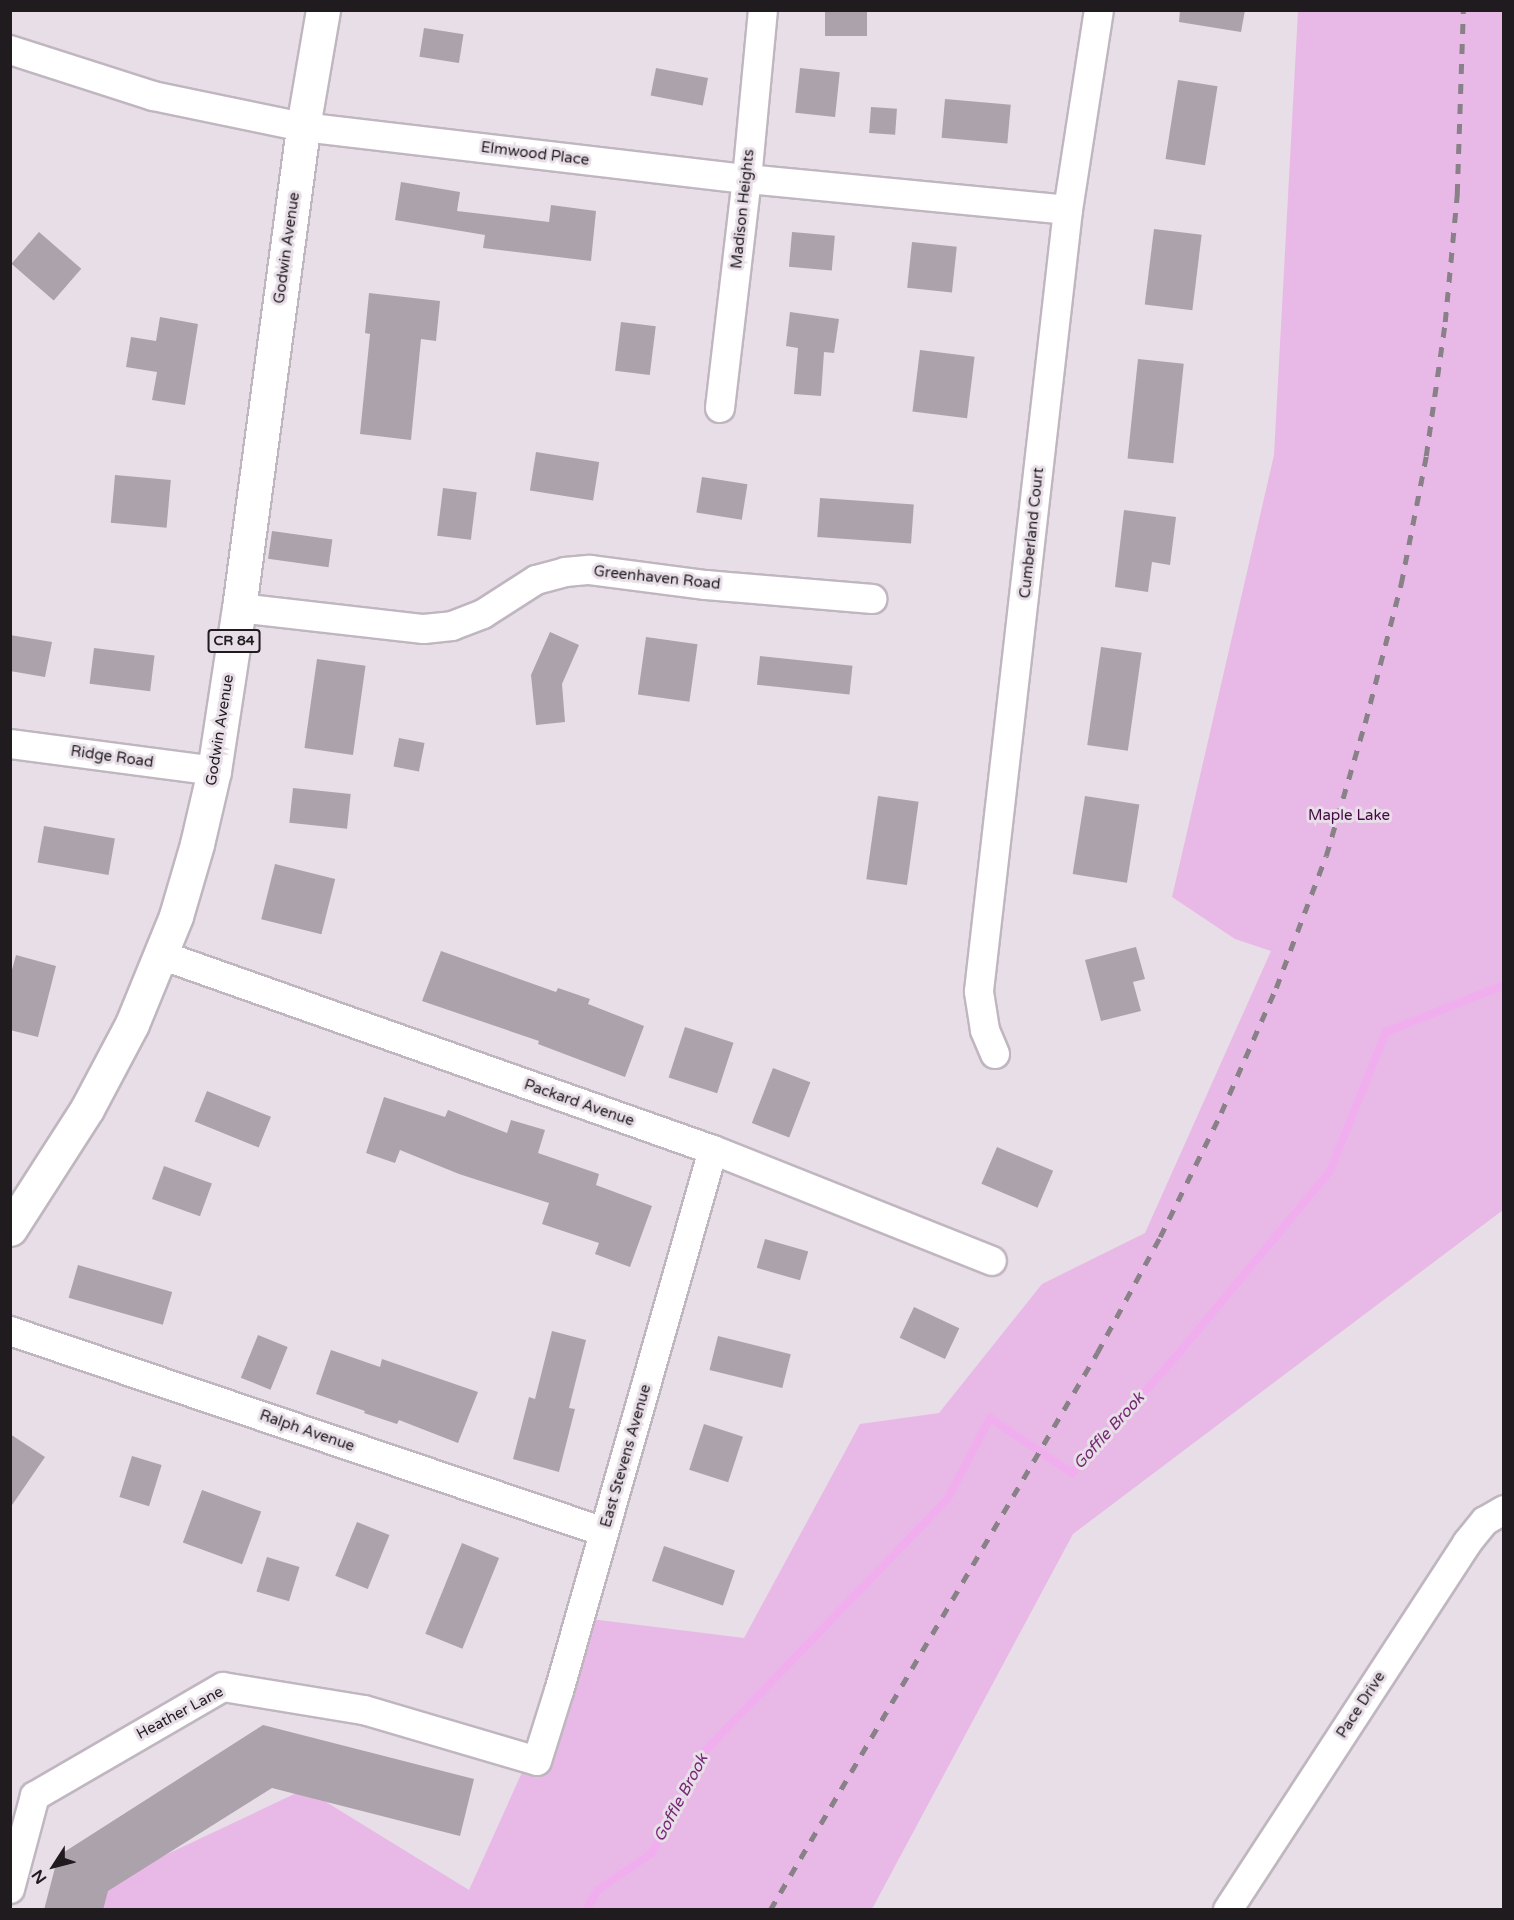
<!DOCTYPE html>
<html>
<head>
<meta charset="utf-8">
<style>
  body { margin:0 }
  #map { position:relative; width:1514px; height:1920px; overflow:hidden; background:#e8dee7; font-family:"Varela Round",sans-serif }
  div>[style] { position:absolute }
  .green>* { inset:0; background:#e8b9e6 }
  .stream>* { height:8px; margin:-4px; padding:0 4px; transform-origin:4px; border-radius:4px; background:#f0aeef }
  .building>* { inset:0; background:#aba2ab; transform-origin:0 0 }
  .roads { filter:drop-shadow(2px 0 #c0b6c0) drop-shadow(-2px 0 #c0b6c0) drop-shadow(0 2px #c0b6c0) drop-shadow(0 -2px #c0b6c0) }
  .street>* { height:28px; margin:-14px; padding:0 14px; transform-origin:14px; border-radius:14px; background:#fff }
  .primary>* { height:33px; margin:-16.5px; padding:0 16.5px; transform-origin:16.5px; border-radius:16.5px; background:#fff }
  .rail>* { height:4.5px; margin-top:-2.25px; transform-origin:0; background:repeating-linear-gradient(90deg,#898188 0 10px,transparent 0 20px) }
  span { translate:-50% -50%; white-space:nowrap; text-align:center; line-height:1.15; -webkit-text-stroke:6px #e8dee7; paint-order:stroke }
  .shield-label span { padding:2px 4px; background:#e8dee7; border:2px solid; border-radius:4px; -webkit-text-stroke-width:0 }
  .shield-label { font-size:14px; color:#1f1b1f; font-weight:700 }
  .street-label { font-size:15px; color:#1f1b1f }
  .park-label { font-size:15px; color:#450a46 }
  .water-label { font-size:16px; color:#742875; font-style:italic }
  .frame { position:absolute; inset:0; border:12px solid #1f1b1f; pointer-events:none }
  .north { position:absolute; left:24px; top:1836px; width:60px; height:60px; -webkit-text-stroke:4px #e8dee7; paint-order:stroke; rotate:234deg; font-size:16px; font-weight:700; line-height:24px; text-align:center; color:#1f1b1f }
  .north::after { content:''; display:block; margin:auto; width:21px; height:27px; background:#1f1b1f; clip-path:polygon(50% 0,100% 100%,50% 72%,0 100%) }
</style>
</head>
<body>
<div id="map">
  <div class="green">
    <i style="clip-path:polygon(1298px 11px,1503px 11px,1503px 1210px,1073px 1534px,872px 1909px,87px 1910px,106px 1883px,305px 1789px,469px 1890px,591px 1619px,744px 1638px,860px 1424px,939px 1413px,1042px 1284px,1145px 1233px,1271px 951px,1235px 939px,1172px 897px,1274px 455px)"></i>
  </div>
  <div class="stream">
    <i style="left:586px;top:1910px;width:23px;rotate:-59deg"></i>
    <i style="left:598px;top:1890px;width:65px;rotate:-34.4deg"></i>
    <i style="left:652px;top:1853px;width:116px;rotate:-62.3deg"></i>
    <i style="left:706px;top:1750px;width:347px;rotate:-46.1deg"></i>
    <i style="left:947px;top:1500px;width:93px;rotate:-62.3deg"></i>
    <i style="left:990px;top:1418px;width:99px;rotate:33.9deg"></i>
    <i style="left:1072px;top:1473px;width:153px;rotate:-48.2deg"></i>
    <i style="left:1174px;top:1359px;width:244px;rotate:-50.3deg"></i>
    <i style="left:1330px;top:1171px;width:150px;rotate:-68.1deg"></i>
    <i style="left:1386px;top:1032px;width:127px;rotate:-21.7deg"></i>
  </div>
  <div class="building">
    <i style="left:825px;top:10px;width:42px;height:26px"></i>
    <i style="clip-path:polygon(1180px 10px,1245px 10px,1241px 32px,1179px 22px)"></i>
    <i style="left:424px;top:28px;width:40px;height:29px;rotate:9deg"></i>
    <i style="left:656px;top:68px;width:53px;height:28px;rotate:11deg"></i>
    <i style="left:800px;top:68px;width:40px;height:45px;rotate:6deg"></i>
    <i style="left:1178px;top:80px;width:40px;height:80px;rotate:9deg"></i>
    <i style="left:945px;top:99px;width:66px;height:39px;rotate:5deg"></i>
    <i style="left:871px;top:107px;width:26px;height:26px;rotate:4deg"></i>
    <i style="clip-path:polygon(401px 182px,460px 192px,457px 211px,549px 222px,551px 205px,596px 211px,591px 261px,483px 248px,485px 235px,395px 220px)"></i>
    <i style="left:1154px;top:229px;width:48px;height:76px;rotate:7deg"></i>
    <i style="left:39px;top:232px;width:56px;height:42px;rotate:41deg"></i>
    <i style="left:792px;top:232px;width:43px;height:35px;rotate:5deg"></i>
    <i style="left:912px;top:242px;width:45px;height:46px;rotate:6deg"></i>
    <i style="clip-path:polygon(369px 293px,440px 301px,436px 341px,421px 339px,411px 440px,360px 434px,370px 334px,365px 333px)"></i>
    <i style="clip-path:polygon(790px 312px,839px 319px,834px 353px,824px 352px,821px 396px,794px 394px,798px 348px,786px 346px)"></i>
    <i style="clip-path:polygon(160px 317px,198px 324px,185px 405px,152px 400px,157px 372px,126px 367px,131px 337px,156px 341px)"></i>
    <i style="left:621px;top:322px;width:35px;height:49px;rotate:7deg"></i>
    <i style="left:920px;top:350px;width:55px;height:62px;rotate:7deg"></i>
    <i style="left:1138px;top:359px;width:46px;height:100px;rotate:6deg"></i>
    <i style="left:536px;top:452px;width:64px;height:39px;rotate:9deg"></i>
    <i style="left:115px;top:475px;width:56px;height:48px;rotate:5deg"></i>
    <i style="left:702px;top:477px;width:46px;height:36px;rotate:9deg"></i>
    <i style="left:443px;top:488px;width:34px;height:48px;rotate:7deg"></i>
    <i style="left:820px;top:498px;width:94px;height:39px;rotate:4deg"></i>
    <i style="clip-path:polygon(1124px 510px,1176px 517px,1170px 565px,1152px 562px,1148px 592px,1115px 587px)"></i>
    <i style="left:272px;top:531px;width:61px;height:28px;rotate:8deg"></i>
    <i style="clip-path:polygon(550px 632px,579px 645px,562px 684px,565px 722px,536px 725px,531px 675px)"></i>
    <i style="clip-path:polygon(10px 635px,52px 642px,45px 677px,10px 671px)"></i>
    <i style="left:646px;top:637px;width:52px;height:58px;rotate:8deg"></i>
    <i style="left:1101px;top:647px;width:41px;height:99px;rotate:8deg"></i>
    <i style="left:94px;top:648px;width:61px;height:36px;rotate:7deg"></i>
    <i style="left:760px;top:656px;width:93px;height:29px;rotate:6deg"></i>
    <i style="left:317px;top:659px;width:49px;height:90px;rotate:8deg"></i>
    <i style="left:399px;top:738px;width:26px;height:29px;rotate:11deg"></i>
    <i style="left:293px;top:788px;width:58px;height:35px;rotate:6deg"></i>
    <i style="left:878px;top:796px;width:41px;height:84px;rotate:8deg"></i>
    <i style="left:1085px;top:796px;width:55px;height:79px;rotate:9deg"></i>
    <i style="left:44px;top:826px;width:72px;height:37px;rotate:10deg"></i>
    <i style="left:275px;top:864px;width:62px;height:57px;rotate:14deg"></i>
    <i style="clip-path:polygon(1136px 947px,1145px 979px,1133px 982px,1141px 1011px,1101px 1021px,1085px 960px)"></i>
    <i style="clip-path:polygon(441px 951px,556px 992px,558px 988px,590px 999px,588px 1004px,644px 1026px,625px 1077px,538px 1044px,539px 1041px,422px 1001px)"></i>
    <i style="clip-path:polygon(16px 955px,56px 966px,38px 1037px,10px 1030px,10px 977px)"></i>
    <i style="left:685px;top:1027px;width:51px;height:53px;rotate:18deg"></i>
    <i style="left:773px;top:1068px;width:40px;height:59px;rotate:21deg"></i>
    <i style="left:207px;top:1091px;width:69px;height:33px;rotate:22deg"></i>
    <i style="clip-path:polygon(384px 1097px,445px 1117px,448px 1110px,507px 1133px,511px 1120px,545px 1130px,538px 1153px,599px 1174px,596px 1185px,652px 1206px,630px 1267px,595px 1254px,599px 1243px,542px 1224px,549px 1203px,459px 1174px,400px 1150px,395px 1163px,366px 1153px)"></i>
    <i style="left:997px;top:1147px;width:61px;height:40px;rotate:23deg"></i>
    <i style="left:164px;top:1166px;width:51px;height:35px;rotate:20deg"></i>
    <i style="left:765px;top:1239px;width:45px;height:30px;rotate:16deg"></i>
    <i style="left:78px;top:1265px;width:98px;height:34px;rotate:16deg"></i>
    <i style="left:914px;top:1307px;width:50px;height:34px;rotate:25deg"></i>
    <i style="clip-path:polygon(552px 1331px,586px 1340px,569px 1408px,575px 1409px,559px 1472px,513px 1459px,529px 1397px,535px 1399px)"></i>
    <i style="left:258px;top:1335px;width:32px;height:46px;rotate:22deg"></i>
    <i style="left:718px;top:1336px;width:75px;height:35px;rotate:14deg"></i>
    <i style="clip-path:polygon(331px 1350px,380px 1367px,382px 1359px,478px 1392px,458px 1443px,399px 1420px,397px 1424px,364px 1413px,365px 1411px,316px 1394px)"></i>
    <i style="left:704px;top:1424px;width:41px;height:48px;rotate:18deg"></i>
    <i style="clip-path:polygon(10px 1434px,45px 1457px,10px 1508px)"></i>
    <i style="left:132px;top:1456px;width:31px;height:43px;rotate:17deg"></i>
    <i style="left:202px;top:1490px;width:63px;height:56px;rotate:20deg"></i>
    <i style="left:357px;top:1522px;width:35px;height:58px;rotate:22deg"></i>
    <i style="left:462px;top:1543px;width:40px;height:98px;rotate:22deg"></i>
    <i style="left:664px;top:1546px;width:75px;height:37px;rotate:19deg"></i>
    <i style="left:267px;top:1557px;width:34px;height:36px;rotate:17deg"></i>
    <i style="clip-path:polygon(263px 1725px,474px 1779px,460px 1836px,272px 1788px,108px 1891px,103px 1910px,44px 1910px,58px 1856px)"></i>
  </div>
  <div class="roads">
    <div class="street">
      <i style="left:10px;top:50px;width:150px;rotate:17.8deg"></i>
      <i style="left:153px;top:96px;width:153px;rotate:11.7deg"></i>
      <i style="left:303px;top:127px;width:447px;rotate:6.7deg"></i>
      <i style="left:747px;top:179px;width:322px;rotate:5.5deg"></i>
      <i style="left:720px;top:408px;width:231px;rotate:-83.3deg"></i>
      <i style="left:747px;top:179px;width:170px;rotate:-84.6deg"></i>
      <i style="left:239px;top:608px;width:186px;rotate:6.5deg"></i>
      <i style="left:424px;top:629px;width:28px;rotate:-6deg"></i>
      <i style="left:452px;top:626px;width:33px;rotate:-21deg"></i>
      <i style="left:483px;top:614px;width:63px;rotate:-32.7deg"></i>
      <i style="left:536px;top:580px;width:30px;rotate:-15deg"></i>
      <i style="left:565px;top:572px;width:25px;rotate:-5deg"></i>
      <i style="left:590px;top:570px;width:117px;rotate:7.4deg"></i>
      <i style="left:706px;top:585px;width:167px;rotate:4.8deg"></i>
      <i style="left:10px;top:744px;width:206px;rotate:7.5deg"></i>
      <i style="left:161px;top:955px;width:585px;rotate:19.46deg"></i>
      <i style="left:713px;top:1150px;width:300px;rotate:21.7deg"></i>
      <i style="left:995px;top:1054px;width:26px;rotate:-113deg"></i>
      <i style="left:985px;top:1030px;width:39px;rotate:-99deg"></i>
      <i style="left:979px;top:991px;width:786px;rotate:-83.5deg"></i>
      <i style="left:1068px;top:210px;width:202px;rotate:-81.2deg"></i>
      <i style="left:10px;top:1331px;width:627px;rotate:18.69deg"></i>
      <i style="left:10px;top:1889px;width:96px;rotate:-75deg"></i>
      <i style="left:35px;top:1796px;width:217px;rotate:-30.1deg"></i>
      <i style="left:223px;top:1687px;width:143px;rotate:9.3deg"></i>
      <i style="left:364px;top:1710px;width:180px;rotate:16.4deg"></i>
      <i style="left:537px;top:1761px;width:73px;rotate:-72.6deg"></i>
      <i style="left:559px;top:1691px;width:562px;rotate:-74.11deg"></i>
      <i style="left:1228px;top:1910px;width:438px;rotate:-56.9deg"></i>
      <i style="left:1467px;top:1543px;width:28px;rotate:-51deg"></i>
      <i style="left:1485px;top:1521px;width:22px;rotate:-30deg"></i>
    </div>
    <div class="primary">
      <i style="left:10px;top:1229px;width:143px;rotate:-57.3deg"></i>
      <i style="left:87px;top:1109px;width:96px;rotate:-62.1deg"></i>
      <i style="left:132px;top:1024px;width:117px;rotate:-67.8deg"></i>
      <i style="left:176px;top:916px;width:75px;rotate:-73.7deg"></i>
      <i style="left:197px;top:844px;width:75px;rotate:-76.9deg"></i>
      <i style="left:214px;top:771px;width:165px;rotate:-81.3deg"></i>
      <i style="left:239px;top:608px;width:485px;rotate:-82.4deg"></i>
      <i style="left:303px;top:127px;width:119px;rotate:-80.3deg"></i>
    </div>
  </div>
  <div class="rail">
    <i style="left:770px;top:1910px;width:646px;rotate:-59.58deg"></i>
    <i style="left:1097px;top:1353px;width:132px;rotate:-61.5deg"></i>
    <i style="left:1160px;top:1237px;width:138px;rotate:-63.8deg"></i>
    <i style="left:1221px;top:1113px;width:137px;rotate:-66.3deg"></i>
    <i style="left:1276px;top:988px;width:141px;rotate:-69.3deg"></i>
    <i style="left:1326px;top:856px;width:139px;rotate:-73.7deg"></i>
    <i style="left:1365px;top:723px;width:144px;rotate:-75.5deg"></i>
    <i style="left:1401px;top:584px;width:130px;rotate:-78.9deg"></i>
    <i style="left:1426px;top:456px;width:135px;rotate:-81.9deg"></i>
    <i style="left:1445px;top:322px;width:129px;rotate:-84.6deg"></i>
    <i style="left:1457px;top:194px;width:184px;rotate:-88.1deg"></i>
  </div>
  <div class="shield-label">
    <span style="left:234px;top:641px">CR 84</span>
  </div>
  <div class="street-label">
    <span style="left:535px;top:154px;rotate:7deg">Elmwood Place</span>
    <span style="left:743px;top:209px;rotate:-84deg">Madison Heights</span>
    <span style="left:287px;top:248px;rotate:-82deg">Godwin Avenue</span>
    <span style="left:1032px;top:533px;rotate:-84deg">Cumberland Court</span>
    <span style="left:657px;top:578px;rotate:6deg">Greenhaven Road</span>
    <span style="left:220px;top:730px;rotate:-81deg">Godwin Avenue</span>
    <span style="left:112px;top:757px;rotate:8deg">Ridge Road</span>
    <span style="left:579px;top:1103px;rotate:19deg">Packard Avenue</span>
    <span style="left:307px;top:1431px;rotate:19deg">Ralph Avenue</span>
    <span style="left:626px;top:1456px;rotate:-74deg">East Stevens Avenue</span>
    <span style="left:1361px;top:1705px;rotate:-57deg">Pace Drive</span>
    <span style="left:180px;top:1713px;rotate:-28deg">Heather Lane</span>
  </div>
  <div class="park-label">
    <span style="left:1349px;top:816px">Maple Lake</span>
  </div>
  <div class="water-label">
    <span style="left:1109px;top:1431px;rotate:-48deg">Goffle Brook</span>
    <span style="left:681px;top:1798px;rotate:-62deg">Goffle Brook</span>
  </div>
  <div class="frame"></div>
  <div class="north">N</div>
</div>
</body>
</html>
